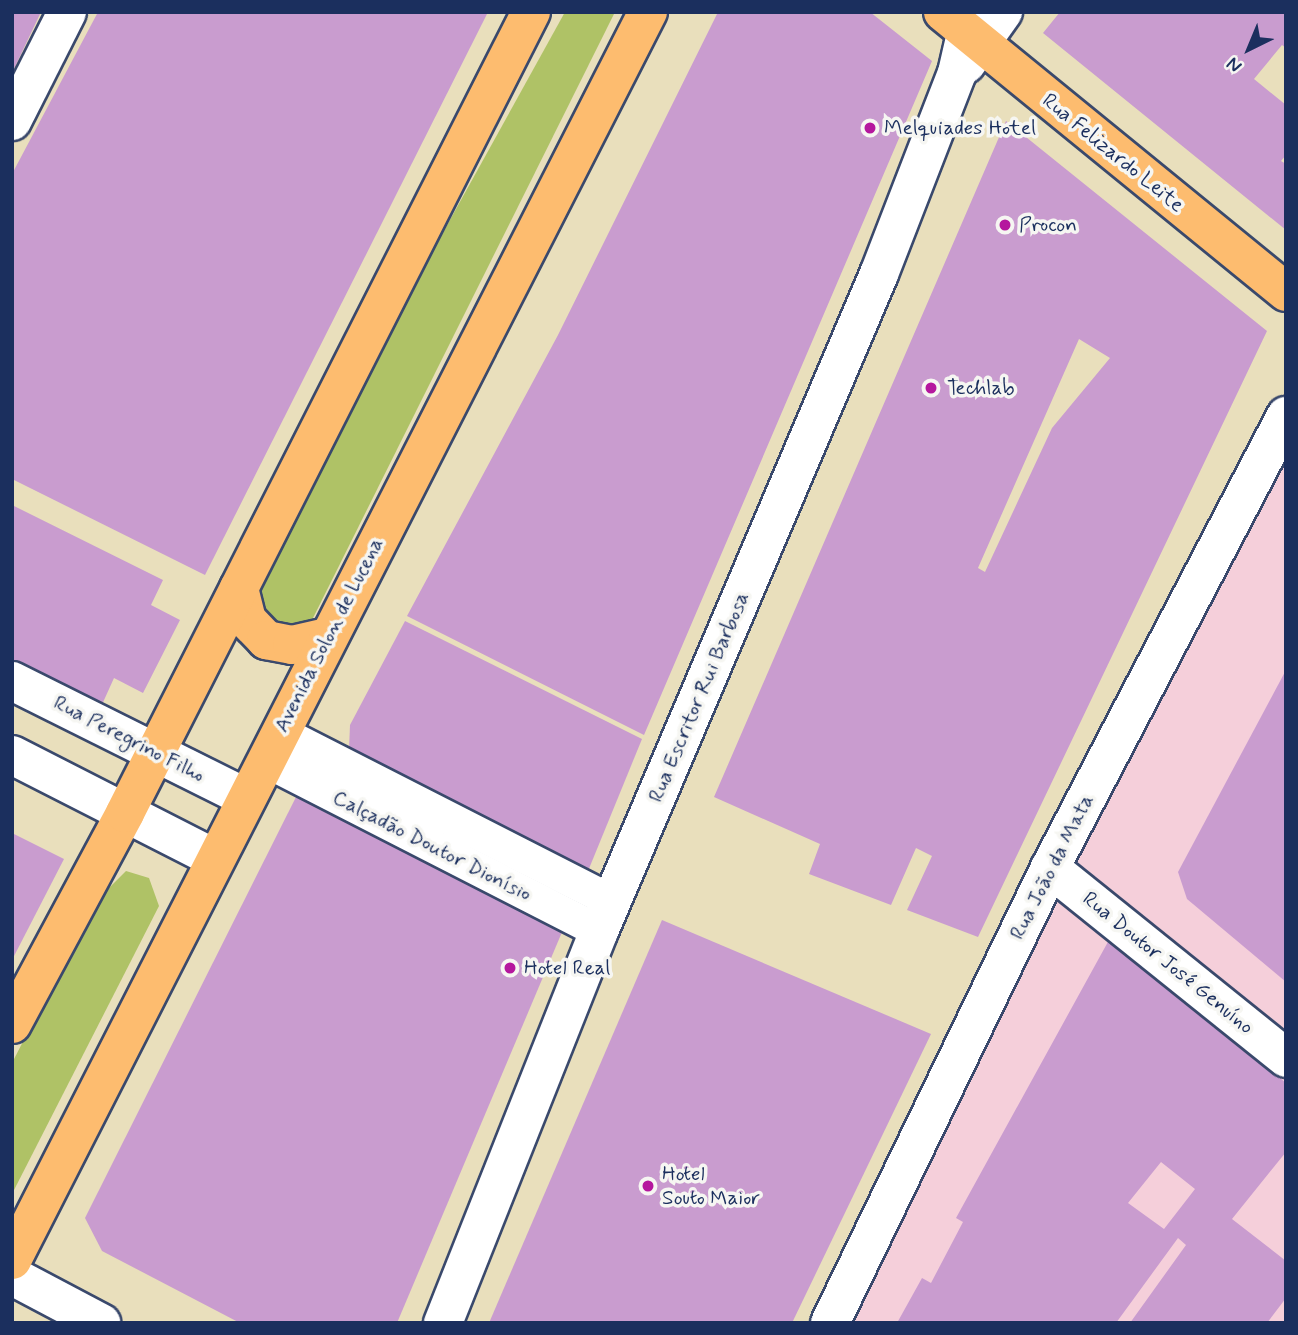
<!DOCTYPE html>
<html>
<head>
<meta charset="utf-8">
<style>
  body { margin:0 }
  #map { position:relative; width:1298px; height:1335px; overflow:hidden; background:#e9dfbc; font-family:Mynerve,sans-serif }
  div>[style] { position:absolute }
  .built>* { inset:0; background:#f5cfda }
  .green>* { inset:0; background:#afc266 }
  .building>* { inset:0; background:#c99ccf }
  .roads { filter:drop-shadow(2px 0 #3a496c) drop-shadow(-2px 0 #3a496c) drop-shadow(0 2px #3a496c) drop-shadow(0 -2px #3a496c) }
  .pedestrian>* { height:33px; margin:-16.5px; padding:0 16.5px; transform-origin:16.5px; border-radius:16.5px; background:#fff }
  .minor>* { height:38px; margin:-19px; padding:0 19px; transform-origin:19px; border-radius:19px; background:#fff }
  .primary>* { height:38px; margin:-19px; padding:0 19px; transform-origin:19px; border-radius:19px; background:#fdbc6f }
  .dots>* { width:19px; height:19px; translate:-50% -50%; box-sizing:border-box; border:4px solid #f6f6f2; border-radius:50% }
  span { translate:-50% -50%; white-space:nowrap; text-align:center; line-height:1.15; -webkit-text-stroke:7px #f6f6f2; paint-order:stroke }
  .poi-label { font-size:21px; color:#1b2f5e }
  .left { translate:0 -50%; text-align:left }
  .street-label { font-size:21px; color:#1b2f5e }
  .frame { position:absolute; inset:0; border:14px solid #1b2f5e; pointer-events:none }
  .north { position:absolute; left:1214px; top:14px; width:70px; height:70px; -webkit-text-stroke:5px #f6f6f2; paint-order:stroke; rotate:223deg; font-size:19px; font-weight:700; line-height:28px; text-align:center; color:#1b2f5e }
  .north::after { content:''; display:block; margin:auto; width:24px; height:32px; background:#1b2f5e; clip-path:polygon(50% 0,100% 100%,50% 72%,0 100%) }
</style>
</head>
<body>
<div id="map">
  <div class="built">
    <i style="clip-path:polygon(1286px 416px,1286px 1323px,847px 1323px)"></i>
  </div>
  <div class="green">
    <i style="clip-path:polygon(565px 12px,615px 12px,312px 620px,288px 632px,265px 624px,254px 574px)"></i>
    <i style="clip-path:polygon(126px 871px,149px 878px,159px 906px,12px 1194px,12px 1063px,94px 903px)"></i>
  </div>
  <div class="building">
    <i style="clip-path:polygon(12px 12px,41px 12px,12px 73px)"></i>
    <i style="clip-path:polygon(98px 12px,488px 12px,205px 575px,12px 479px,12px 174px)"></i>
    <i style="clip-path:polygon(718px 12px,870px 12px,932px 61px,644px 735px,407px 616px,558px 335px)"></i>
    <i style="clip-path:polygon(1060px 12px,1286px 12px,1286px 48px,1282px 45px,1254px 79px,1286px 105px,1286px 155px,1281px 161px,1286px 164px,1286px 230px,1043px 33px)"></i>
    <i style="clip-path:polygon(evenodd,1006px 121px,1267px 331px,978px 937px,907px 910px,932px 856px,916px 848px,891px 905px,809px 874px,820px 844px,714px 797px,1006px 121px,1079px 339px,1110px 358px,1052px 428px,985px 572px,978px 568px,1079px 339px)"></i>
    <i style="clip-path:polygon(12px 505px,163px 580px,151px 605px,180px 620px,143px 693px,114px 678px,100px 709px,12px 666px)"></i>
    <i style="clip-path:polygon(405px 621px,642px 739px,586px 876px,349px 750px,350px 725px)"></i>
    <i style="clip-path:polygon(1286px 670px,1286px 982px,1187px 899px,1178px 872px)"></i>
    <i style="clip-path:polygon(300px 789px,565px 925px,397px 1323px,240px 1323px,102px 1251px,85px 1218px)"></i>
    <i style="clip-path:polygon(12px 833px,64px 859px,12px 960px)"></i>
    <i style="clip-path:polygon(662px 920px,931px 1034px,792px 1323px,489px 1323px)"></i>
    <i style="clip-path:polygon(evenodd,1109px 940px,1286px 1083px,1286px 1152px,1232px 1219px,1286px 1261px,1286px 1298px,1267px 1323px,1130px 1323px,1186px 1245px,1178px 1238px,1116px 1323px,897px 1323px,922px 1278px,931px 1283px,963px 1222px,956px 1218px,1109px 940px,1161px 1162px,1195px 1189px,1164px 1229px,1128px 1203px,1161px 1162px)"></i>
  </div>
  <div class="roads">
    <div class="pedestrian">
      <i style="left:280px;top:732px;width:373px;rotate:27deg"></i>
      <i style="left:265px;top:760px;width:375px;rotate:27.1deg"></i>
    </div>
    <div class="minor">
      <i style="left:966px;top:64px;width:64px;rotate:-54.6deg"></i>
      <i style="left:12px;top:121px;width:122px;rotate:-63.2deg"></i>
      <i style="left:12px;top:681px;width:260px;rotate:26.5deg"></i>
      <i style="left:12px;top:755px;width:227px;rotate:27deg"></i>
      <i style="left:1050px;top:868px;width:303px;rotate:38.8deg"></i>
      <i style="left:12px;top:1276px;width:101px;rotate:27.8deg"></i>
      <i style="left:443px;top:1323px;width:422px;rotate:-68.3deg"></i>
      <i style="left:599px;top:931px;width:714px;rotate:-66.92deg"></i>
      <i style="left:879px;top:274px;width:216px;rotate:-68.8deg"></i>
      <i style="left:957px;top:73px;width:63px;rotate:-77.1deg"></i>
      <i style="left:830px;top:1323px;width:505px;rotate:-64.2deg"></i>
      <i style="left:1050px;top:868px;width:510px;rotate:-62.43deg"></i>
    </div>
    <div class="primary">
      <i style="left:943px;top:12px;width:443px;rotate:39.2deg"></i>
      <i style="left:239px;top:588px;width:33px;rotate:76deg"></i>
      <i style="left:247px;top:620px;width:28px;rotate:46deg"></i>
      <i style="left:266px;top:640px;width:26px;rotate:11deg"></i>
      <i style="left:292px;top:645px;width:37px;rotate:-13deg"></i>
      <i style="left:12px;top:1024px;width:239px;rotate:-61.8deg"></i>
      <i style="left:125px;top:813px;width:898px;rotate:-63.12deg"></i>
      <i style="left:12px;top:1260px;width:1401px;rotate:-63deg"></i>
    </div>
  </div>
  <div class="dots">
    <i style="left:870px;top:128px;background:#b5179e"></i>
    <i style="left:1005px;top:225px;background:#b5179e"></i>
    <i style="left:931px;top:388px;background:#b5179e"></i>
    <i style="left:510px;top:968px;background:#b5179e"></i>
    <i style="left:648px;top:1186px;background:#b5179e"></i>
  </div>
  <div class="poi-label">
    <span class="left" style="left:884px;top:128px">Melquiades Hotel</span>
    <span class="left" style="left:1019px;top:225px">Procon</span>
    <span class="left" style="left:947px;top:388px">Techlab</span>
    <span class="left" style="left:524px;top:968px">Hotel Real</span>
    <span class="left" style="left:662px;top:1186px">Hotel<br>Souto Maior</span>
  </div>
  <div class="street-label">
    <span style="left:1113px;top:153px;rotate:39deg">Rua Felizardo Leite</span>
    <span style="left:329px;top:635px;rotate:-63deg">Avenida Solon de Lucena</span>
    <span style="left:699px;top:697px;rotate:-67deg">Rua Escritor Rui Barbosa</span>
    <span style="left:129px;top:739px;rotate:27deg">Rua Peregrino Filho</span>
    <span style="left:432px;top:846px;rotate:27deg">Calçadão Doutor Dionísio</span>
    <span style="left:1052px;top:867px;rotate:-63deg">Rua João da Mata</span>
    <span style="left:1168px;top:963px;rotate:39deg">Rua Doutor José Genuíno</span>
  </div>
  <div class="frame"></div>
  <div class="north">N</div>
</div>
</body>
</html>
